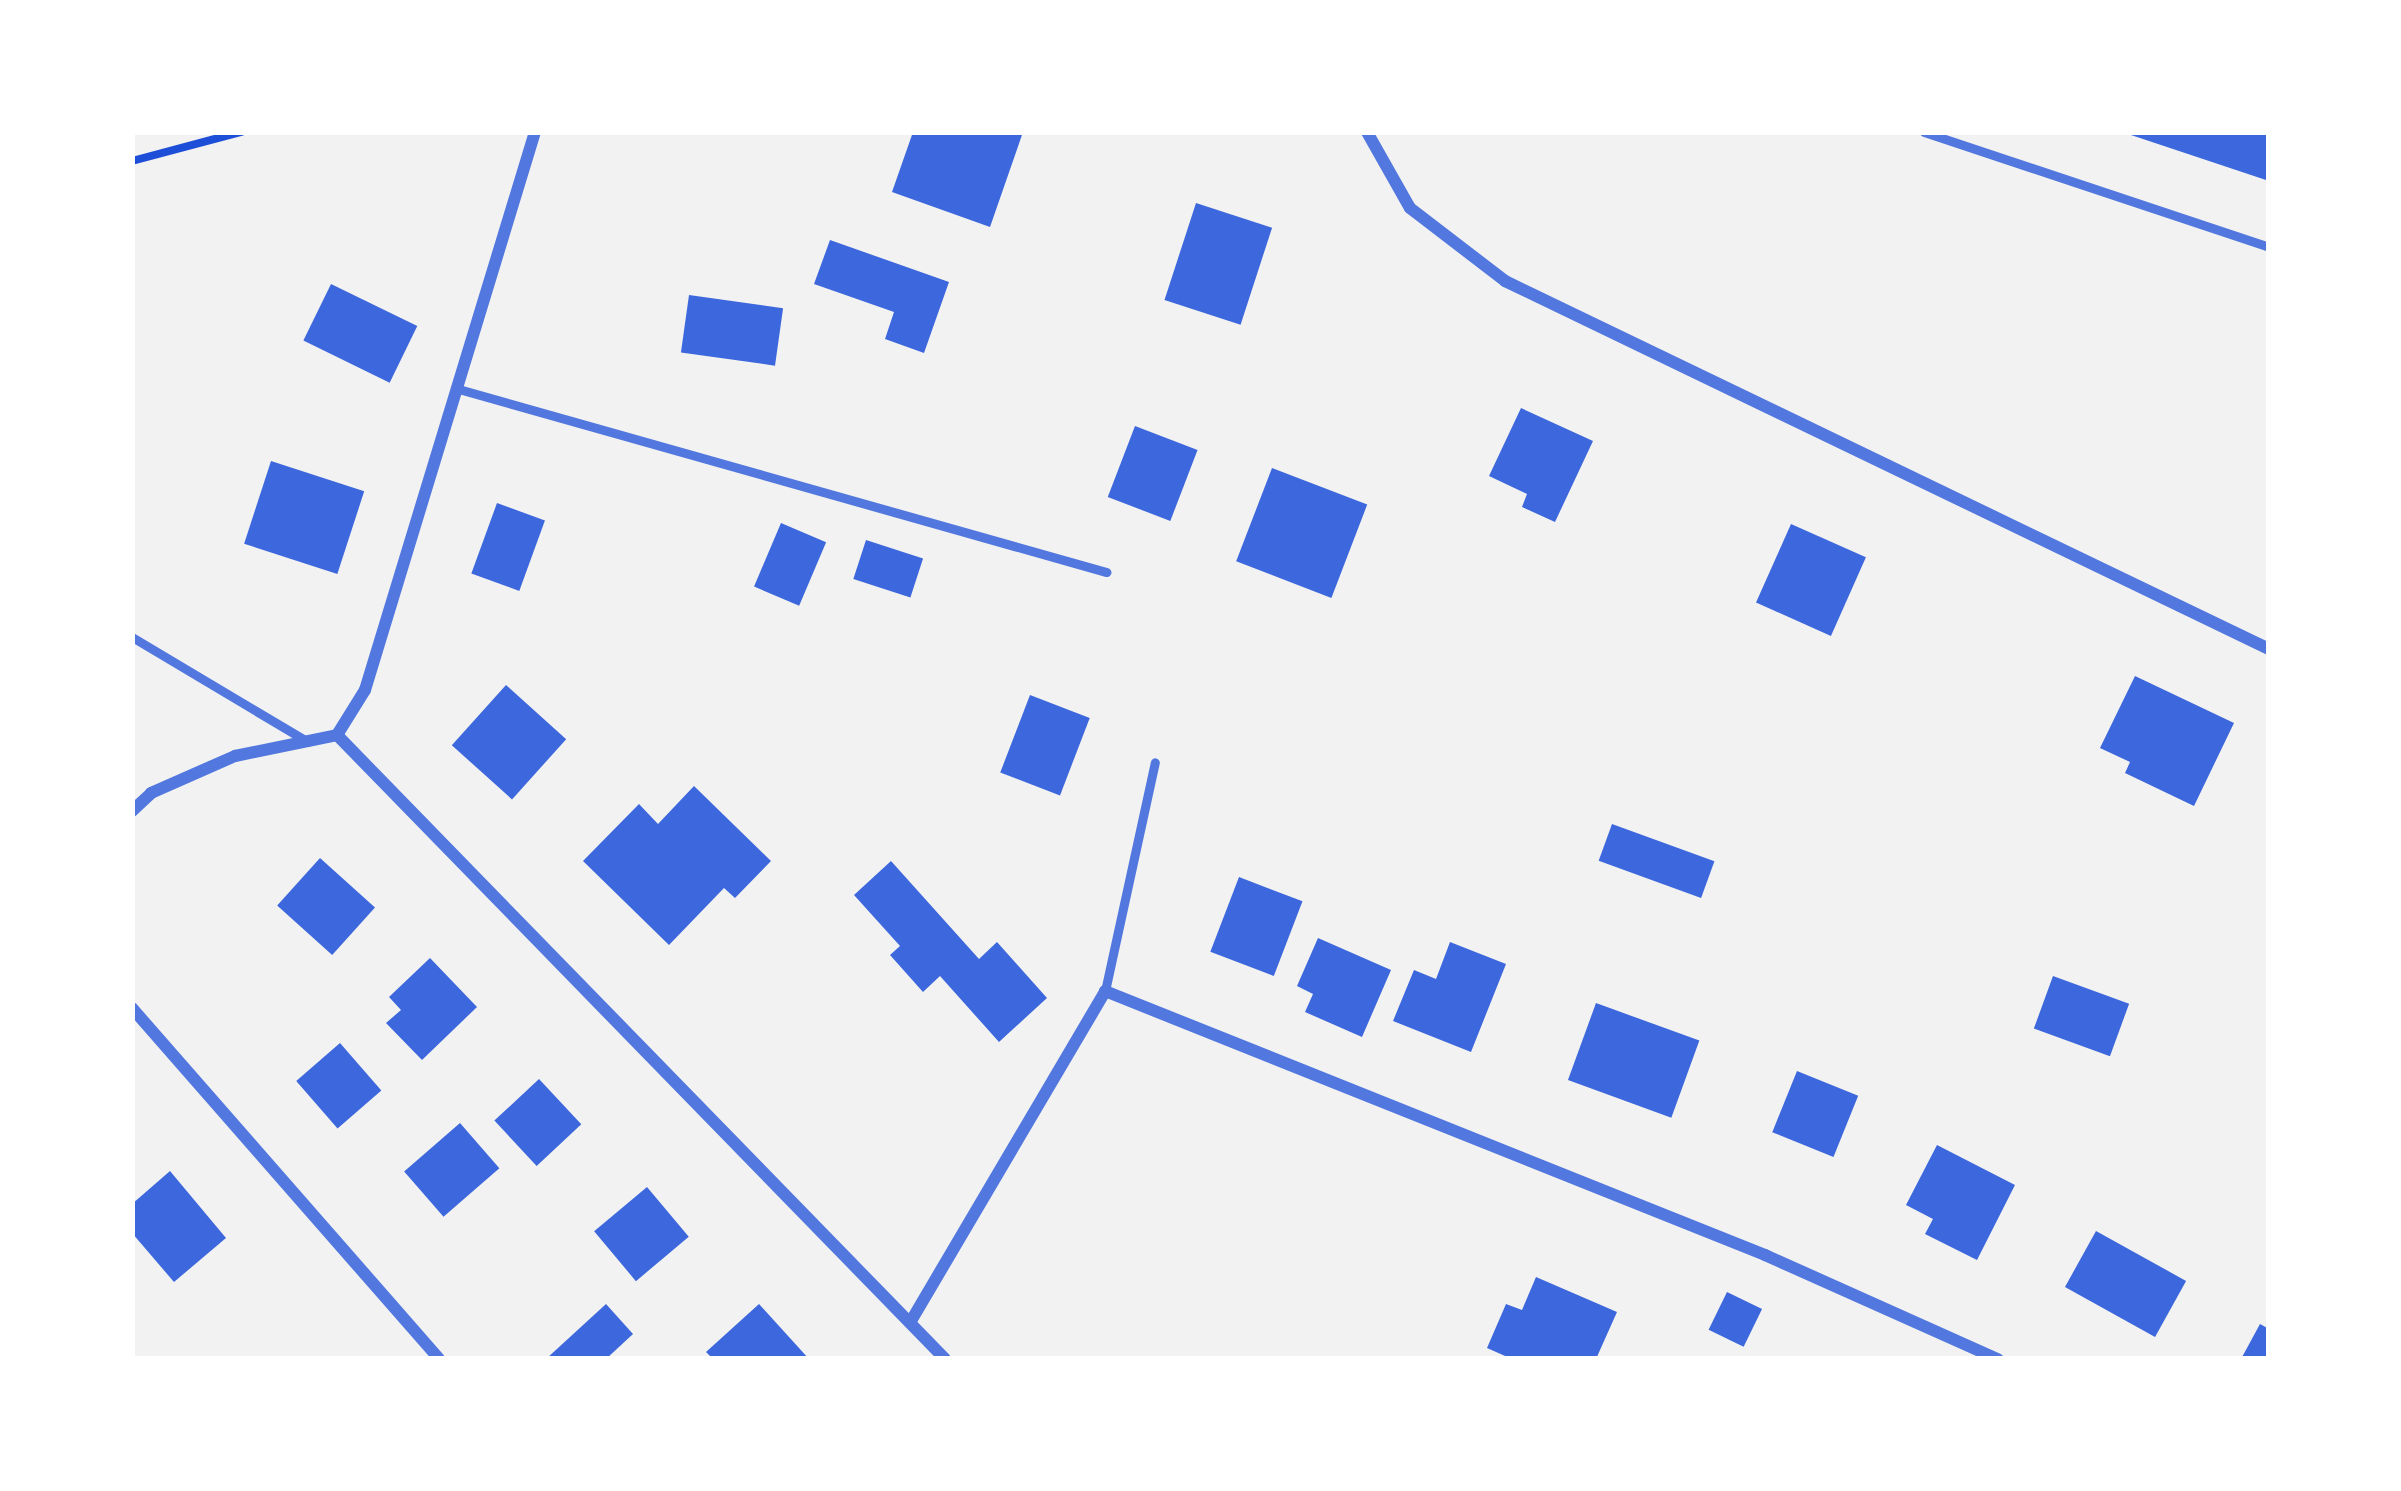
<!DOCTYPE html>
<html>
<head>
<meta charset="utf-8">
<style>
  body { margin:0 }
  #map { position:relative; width:2401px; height:1491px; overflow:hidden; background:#f2f2f2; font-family:Raleway,sans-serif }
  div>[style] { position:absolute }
  .building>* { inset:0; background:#3d67dc; transform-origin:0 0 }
  .path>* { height:8px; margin:-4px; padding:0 4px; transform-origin:4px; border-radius:4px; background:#1d4ed8 }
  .service>* { height:9px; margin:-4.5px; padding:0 4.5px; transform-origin:4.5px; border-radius:4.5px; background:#5277de }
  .minor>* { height:12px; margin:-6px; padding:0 6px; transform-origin:6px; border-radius:6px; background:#5277de }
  span { translate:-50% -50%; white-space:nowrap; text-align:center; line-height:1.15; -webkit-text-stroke:12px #fff; paint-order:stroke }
  .frame { position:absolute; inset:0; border:135px solid #fff; pointer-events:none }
</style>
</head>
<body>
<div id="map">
  <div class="building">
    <i style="clip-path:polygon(913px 132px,1023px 132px,990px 227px,892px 192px)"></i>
    <i style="clip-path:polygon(2125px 132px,2269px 132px,2269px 181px,2125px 133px)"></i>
    <i style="left:1196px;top:203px;width:80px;height:102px;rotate:18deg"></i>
    <i style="clip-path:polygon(830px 240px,949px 282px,924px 353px,885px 339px,894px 312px,814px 284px)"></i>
    <i style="left:331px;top:284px;width:96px;height:63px;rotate:26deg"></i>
    <i style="left:689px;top:295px;width:95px;height:58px;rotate:8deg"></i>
    <i style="clip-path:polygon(1521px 408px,1593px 441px,1555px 522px,1522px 507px,1527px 494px,1489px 476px)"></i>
    <i style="left:1135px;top:426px;width:67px;height:76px;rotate:21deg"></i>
    <i style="left:271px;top:461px;width:98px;height:87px;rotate:18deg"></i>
    <i style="left:1272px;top:468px;width:102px;height:100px;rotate:21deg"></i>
    <i style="left:497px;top:503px;width:51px;height:75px;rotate:20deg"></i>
    <i style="left:781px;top:523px;width:49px;height:69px;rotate:23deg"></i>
    <i style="left:1791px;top:524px;width:82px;height:86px;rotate:24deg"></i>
    <i style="left:866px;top:540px;width:60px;height:41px;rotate:18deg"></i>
    <i style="clip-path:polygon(2135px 676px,2234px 723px,2194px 806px,2125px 773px,2130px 762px,2100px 748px)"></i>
    <i style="left:506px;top:685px;width:81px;height:81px;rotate:42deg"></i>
    <i style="left:1030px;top:695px;width:64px;height:83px;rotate:21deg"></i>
    <i style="clip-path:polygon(694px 786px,771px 861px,735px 898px,724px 888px,669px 945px,583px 861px,639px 804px,658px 824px)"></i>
    <i style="left:1612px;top:824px;width:109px;height:39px;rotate:20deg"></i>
    <i style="left:320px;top:858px;width:74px;height:64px;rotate:42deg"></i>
    <i style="clip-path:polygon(891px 861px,979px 959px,997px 942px,1047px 998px,999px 1042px,940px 976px,923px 992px,890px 955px,900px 946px,854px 895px)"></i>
    <i style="left:1239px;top:877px;width:68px;height:80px;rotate:21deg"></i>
    <i style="clip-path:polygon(1318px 938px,1391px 970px,1362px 1037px,1305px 1012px,1313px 994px,1297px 986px)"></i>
    <i style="clip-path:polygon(1450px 942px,1506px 964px,1471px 1052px,1393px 1021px,1414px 970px,1436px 979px)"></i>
    <i style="clip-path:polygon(430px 958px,477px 1007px,422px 1060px,386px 1023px,401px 1010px,389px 997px)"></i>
    <i style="left:2053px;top:976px;width:81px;height:56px;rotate:20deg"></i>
    <i style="left:1596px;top:1003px;width:110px;height:82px;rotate:20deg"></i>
    <i style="left:340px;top:1043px;width:63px;height:58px;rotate:49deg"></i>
    <i style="left:1797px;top:1071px;width:66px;height:66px;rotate:22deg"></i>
    <i style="left:539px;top:1079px;width:62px;height:61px;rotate:47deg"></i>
    <i style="left:460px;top:1123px;width:60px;height:74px;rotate:49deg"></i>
    <i style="clip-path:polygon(1937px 1145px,2015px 1185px,1977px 1260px,1925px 1234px,1933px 1219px,1906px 1205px)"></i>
    <i style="clip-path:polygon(170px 1171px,226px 1238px,174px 1282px,132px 1233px,132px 1204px)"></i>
    <i style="left:647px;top:1187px;width:65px;height:69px;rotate:50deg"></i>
    <i style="left:2096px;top:1231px;width:103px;height:64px;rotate:29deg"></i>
    <i style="clip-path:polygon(1536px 1277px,1617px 1312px,1596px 1359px,1512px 1359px,1487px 1348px,1506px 1304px,1522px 1310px)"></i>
    <i style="left:1727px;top:1292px;width:39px;height:42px;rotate:26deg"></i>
    <i style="clip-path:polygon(606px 1304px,633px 1334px,606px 1359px,546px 1359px)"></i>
    <i style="clip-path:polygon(759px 1304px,809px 1359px,713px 1359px,706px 1352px)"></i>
    <i style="clip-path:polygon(2260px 1324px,2269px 1329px,2269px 1359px,2241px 1359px)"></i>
  </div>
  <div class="path">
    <i style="left:132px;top:161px;width:113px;rotate:-14.9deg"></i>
  </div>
  <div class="service">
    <i style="left:1924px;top:132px;width:364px;rotate:18.4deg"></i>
    <i style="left:455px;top:388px;width:677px;rotate:15.78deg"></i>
    <i style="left:132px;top:637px;width:205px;rotate:30.8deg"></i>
    <i style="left:1105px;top:991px;width:234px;rotate:-77.7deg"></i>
  </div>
  <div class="minor">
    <i style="left:1367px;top:132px;width:87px;rotate:60.5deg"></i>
    <i style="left:1410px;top:208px;width:120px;rotate:37.5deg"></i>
    <i style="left:1505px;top:281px;width:848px;rotate:25.72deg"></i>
    <i style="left:337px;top:735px;width:871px;rotate:45.74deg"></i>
    <i style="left:132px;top:811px;width:26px;rotate:-43deg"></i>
    <i style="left:151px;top:793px;width:92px;rotate:-23.8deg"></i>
    <i style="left:235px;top:756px;width:104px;rotate:-11.6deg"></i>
    <i style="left:337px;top:735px;width:53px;rotate:-58.1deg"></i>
    <i style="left:365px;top:690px;width:583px;rotate:-73.06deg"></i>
    <i style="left:132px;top:1008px;width:466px;rotate:48.8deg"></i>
    <i style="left:911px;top:1321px;width:383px;rotate:-59.5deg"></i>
    <i style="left:1105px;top:991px;width:711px;rotate:21.8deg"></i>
    <i style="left:1765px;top:1255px;width:255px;rotate:24.1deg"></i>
  </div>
  <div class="frame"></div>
</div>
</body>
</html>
